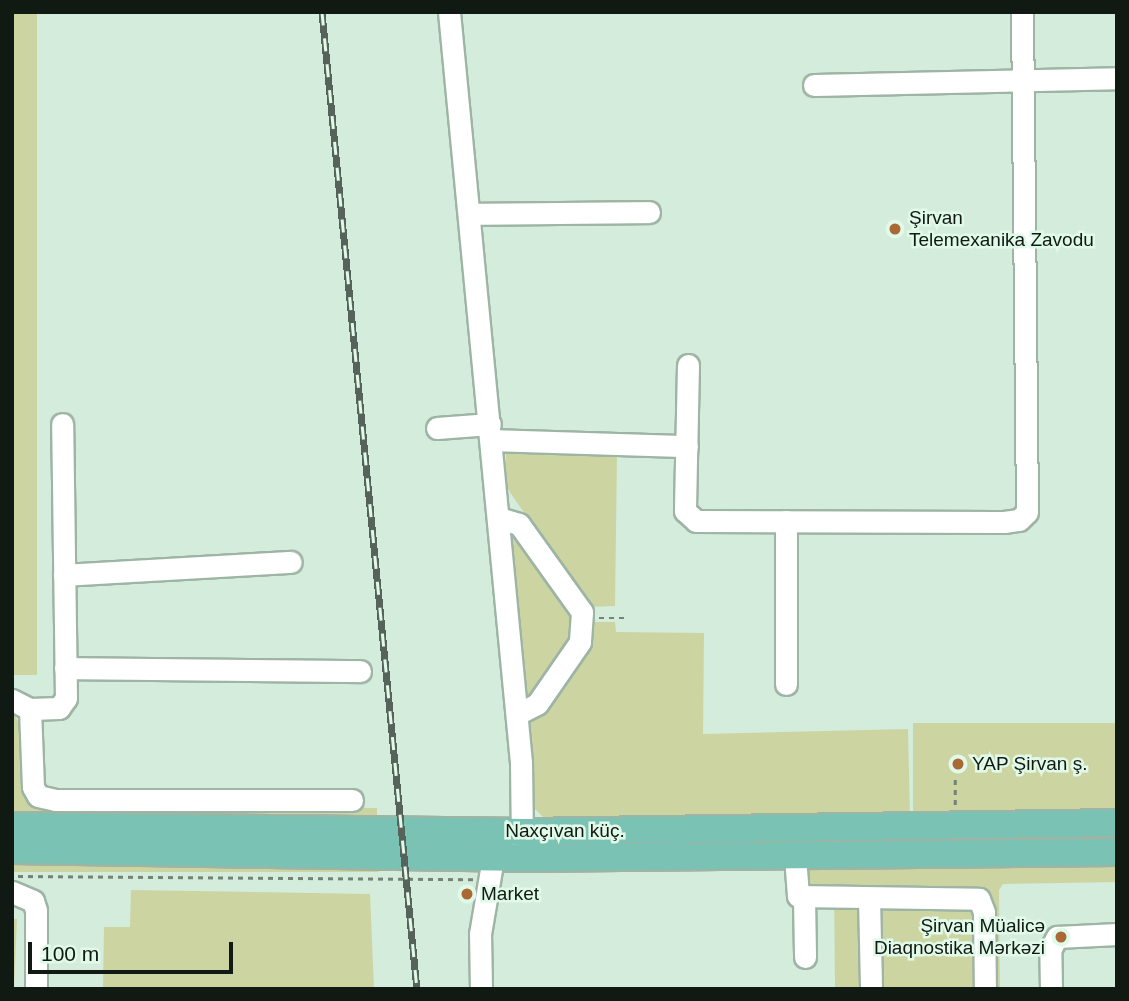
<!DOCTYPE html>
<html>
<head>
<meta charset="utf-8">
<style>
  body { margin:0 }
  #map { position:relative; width:1129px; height:1001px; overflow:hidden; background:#d4ecdb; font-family:Helvetica,sans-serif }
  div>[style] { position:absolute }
  .green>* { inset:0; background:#ccd5a2; transform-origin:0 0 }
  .path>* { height:2.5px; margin-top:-1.25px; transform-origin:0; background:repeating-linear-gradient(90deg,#738377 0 5px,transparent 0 10px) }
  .roads { filter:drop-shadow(2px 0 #9eb4a4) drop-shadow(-2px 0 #9eb4a4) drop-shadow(0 2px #9eb4a4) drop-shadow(0 -2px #9eb4a4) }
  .minor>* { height:21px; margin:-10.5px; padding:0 10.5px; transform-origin:10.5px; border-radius:10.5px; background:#fff }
  .major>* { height:26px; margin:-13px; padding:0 13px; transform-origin:13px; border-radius:13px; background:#7ac3b4 }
  .rail>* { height:7px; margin-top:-3.5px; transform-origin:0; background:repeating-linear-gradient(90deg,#e1f9e8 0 13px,#56635a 0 26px); box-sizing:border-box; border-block:2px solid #56635a }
  .dots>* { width:19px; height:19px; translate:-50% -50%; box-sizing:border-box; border:4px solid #e1f9e8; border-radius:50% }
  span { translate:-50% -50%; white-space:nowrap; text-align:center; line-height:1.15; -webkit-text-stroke:5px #e1f9e8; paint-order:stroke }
  .poi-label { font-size:19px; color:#111913 }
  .left { translate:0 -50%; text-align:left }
  .right { translate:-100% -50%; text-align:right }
  .street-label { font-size:19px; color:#111913 }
  .frame { position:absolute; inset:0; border:14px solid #111913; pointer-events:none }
  .scale { position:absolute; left:28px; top:942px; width:205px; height:32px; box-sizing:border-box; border:4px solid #111913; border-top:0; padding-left:9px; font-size:21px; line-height:24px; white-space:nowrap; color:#111913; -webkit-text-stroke:5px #e1f9e8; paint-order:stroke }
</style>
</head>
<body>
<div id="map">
  <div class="green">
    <i style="left:12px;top:12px;width:25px;height:663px"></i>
    <i style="clip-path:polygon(506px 450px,617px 455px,615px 606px,589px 607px,505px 485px)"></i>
    <i style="clip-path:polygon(511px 537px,520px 537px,568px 600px,571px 641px,531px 700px,525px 700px)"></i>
    <i style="clip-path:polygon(590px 622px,615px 622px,616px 632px,704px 633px,703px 734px,908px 729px,910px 816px,548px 822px,530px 804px,527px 719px,536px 716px,589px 643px)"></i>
    <i style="clip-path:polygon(12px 710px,21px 727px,21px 782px,32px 805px,377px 808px,377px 825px,12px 820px)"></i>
    <i style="left:1117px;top:723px;width:89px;height:204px;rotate:90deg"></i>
    <i style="left:12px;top:859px;width:367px;height:13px"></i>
    <i style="clip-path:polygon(1117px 860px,1117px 882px,1003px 884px,999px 890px,1000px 989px,835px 989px,834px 884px,801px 884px,801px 863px)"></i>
    <i style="clip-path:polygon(131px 890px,370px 894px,374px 989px,103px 989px,104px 927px,130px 927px)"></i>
    <i style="clip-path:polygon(12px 919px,17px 919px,14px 989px,12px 989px)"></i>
  </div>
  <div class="path">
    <i style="left:599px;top:618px;width:25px"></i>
    <i style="left:955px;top:805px;width:28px;rotate:-90deg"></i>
    <i style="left:18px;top:876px;width:455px;rotate:0.4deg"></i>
  </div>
  <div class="roads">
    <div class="minor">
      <i style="left:449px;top:12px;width:753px;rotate:84.52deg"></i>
      <i style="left:521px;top:762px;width:83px;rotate:89.3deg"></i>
      <i style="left:814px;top:85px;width:303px;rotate:-1.3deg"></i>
      <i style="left:469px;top:214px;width:180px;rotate:-0.6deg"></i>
      <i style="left:688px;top:365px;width:146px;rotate:91.2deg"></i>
      <i style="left:685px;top:511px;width:15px;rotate:42deg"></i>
      <i style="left:696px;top:521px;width:308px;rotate:0.2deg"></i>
      <i style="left:1004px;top:522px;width:15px;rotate:-8deg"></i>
      <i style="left:1019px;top:520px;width:11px;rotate:-45deg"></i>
      <i style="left:1027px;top:512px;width:500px;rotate:-90.57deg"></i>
      <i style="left:437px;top:428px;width:53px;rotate:-4.3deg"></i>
      <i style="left:492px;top:440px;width:195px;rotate:1.8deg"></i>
      <i style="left:499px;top:518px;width:21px;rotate:17deg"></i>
      <i style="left:519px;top:524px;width:108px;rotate:54.4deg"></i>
      <i style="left:582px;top:612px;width:30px;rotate:94deg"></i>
      <i style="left:580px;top:642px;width:75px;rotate:124.7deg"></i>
      <i style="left:537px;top:704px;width:22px;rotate:153deg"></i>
      <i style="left:786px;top:521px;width:163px;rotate:90deg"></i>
      <i style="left:64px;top:575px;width:227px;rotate:-3.3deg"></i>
      <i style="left:65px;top:668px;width:295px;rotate:0.6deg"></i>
      <i style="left:12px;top:700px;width:20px;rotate:27deg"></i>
      <i style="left:30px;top:709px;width:78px;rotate:87.8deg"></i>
      <i style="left:33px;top:787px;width:10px;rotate:61deg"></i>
      <i style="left:38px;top:796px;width:17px;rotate:13deg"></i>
      <i style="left:55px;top:800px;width:297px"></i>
      <i style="left:30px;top:709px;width:29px;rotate:-2deg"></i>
      <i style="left:59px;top:708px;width:12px;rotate:-55deg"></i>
      <i style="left:66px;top:698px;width:274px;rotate:-90.8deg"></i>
      <i style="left:795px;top:856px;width:40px;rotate:85.7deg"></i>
      <i style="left:798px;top:896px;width:181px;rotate:0.9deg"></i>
      <i style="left:979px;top:899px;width:14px;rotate:69deg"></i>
      <i style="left:984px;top:912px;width:77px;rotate:89.3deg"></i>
      <i style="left:12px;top:892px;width:23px;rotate:23deg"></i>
      <i style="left:33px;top:901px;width:9px;rotate:72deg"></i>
      <i style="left:36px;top:910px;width:79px;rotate:90deg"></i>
      <i style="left:804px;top:897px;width:60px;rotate:89deg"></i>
      <i style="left:869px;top:898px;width:91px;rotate:88.7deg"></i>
      <i style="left:481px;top:989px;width:55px;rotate:-91deg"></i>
      <i style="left:480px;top:934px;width:77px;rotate:-80.3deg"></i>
      <i style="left:1051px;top:989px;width:39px;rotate:-91deg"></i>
      <i style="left:1050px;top:950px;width:15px;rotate:-62deg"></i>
      <i style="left:1057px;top:937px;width:60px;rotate:-2.9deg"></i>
    </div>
    <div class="major">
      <i style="left:12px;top:826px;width:511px;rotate:0.67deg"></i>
      <i style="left:523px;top:832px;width:594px;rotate:-0.87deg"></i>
      <i style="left:12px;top:850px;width:510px;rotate:0.9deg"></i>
      <i style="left:522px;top:858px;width:595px;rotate:-0.58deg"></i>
    </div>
  </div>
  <div class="rail">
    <i style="left:322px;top:12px;width:982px;rotate:84.45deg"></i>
  </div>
  <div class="dots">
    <i style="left:895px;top:229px;background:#aa6934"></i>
    <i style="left:958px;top:764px;background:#aa6934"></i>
    <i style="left:467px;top:894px;background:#aa6934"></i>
    <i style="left:1061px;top:937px;background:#aa6934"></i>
  </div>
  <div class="poi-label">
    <span class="left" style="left:909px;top:229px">Şirvan<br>Telemexanika Zavodu</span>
    <span class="left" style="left:972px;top:764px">YAP Şirvan ş.</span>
    <span class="left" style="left:481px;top:894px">Market</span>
    <span class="right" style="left:1045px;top:937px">Şirvan Müalicə<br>Diaqnostika Mərkəzi</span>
  </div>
  <div class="street-label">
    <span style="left:565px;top:831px">Naxçıvan küç.</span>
  </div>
  <div class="frame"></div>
  <div class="scale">100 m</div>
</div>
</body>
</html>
